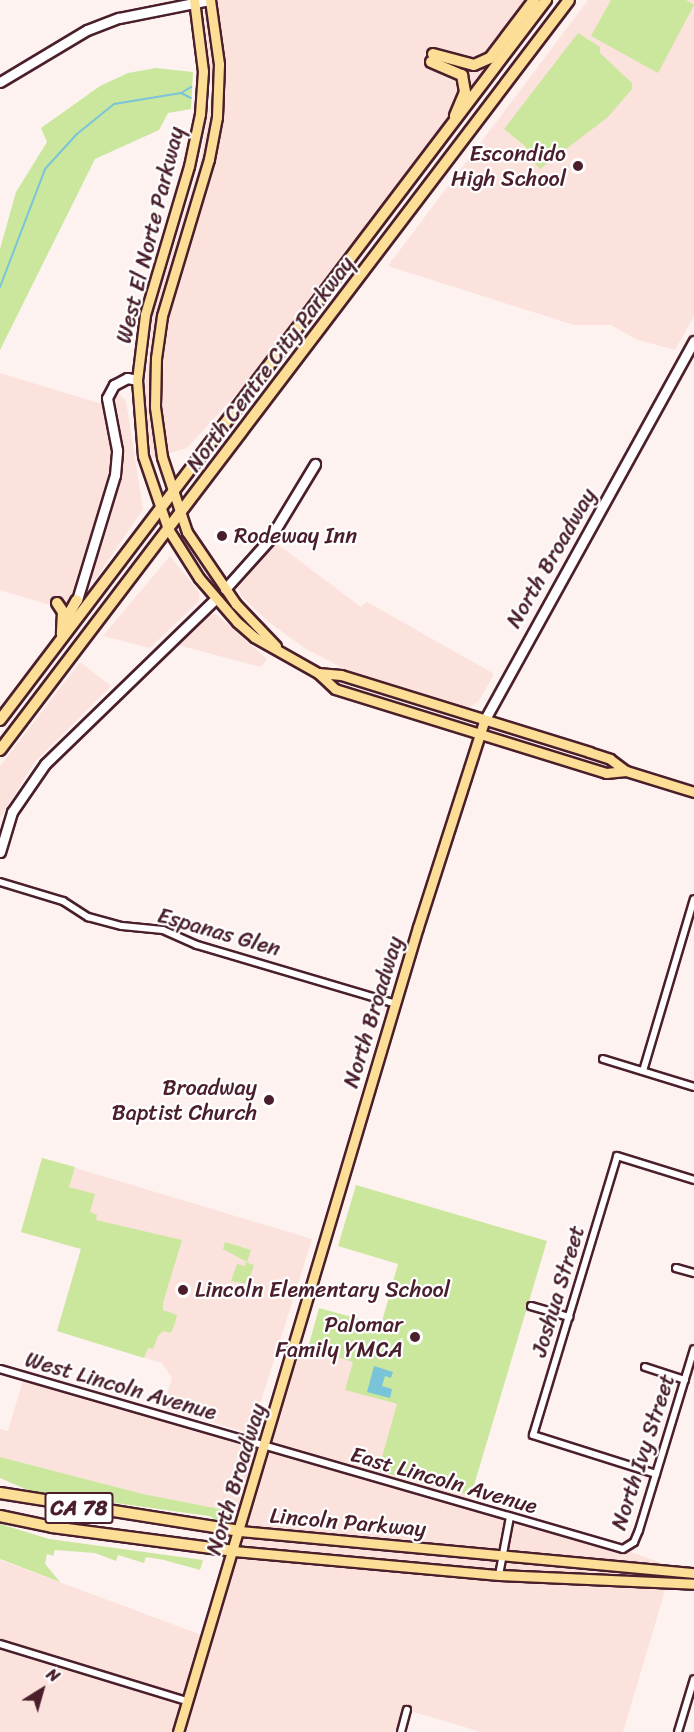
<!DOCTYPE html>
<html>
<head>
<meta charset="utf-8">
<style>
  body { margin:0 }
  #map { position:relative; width:694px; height:1732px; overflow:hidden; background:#fdf2ef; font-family:Sriracha,sans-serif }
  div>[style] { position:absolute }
  .built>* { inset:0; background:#fbe2dc }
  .green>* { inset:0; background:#cbe79e }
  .water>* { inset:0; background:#7ac4da }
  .stream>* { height:2px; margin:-1px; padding:0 1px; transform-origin:1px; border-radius:1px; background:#7ac4da }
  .roads { filter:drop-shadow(2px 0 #4a1f2b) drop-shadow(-2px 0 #4a1f2b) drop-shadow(0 2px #4a1f2b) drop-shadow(0 -2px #4a1f2b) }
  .street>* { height:6px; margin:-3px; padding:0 3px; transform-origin:3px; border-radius:3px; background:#fff }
  .secondary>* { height:9px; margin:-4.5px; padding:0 4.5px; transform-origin:4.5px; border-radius:4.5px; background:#fff }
  .primary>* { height:9px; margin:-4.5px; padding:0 4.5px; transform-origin:4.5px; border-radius:4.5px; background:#fcde96 }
  .highway>* { height:10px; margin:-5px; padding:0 5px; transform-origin:5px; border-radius:5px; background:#fcde96 }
  .dots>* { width:16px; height:16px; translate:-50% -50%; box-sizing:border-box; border:3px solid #fff; border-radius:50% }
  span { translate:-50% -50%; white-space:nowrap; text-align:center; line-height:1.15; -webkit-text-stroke:4.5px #fff; paint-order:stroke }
  .shield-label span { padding:2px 4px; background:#fff; border:2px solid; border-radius:4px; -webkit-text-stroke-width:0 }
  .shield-label { font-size:21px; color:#4a1f2b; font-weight:700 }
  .poi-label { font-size:22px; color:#4a1f2b }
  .right { translate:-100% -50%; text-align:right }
  .left { translate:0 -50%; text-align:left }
  .street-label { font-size:22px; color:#4a1f2b }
  .north { position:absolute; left:12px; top:1660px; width:60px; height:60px; -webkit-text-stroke:4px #fff; paint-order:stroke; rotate:37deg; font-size:16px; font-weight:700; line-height:24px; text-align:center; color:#4a1f2b }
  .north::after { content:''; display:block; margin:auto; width:21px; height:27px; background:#4a1f2b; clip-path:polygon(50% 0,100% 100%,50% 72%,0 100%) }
</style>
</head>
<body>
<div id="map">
  <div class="built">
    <i style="clip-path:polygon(203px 0,531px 0,441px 132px,252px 377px,187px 448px,152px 458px,144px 401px,153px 314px,199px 167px,212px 92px)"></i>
    <i style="clip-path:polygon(588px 0,694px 0,694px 316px,675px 350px,638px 340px,611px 325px,574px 325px,388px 266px)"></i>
    <i style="clip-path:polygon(0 373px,108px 406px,115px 475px,70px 611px,0 590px)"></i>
    <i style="clip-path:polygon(119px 394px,126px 401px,143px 509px,95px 580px,90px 578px,119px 477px,112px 400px)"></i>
    <i style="clip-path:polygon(276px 543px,361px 607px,367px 602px,494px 674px,478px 702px,468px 708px,355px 674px,306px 649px,270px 623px,241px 596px,238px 588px)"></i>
    <i style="clip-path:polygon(170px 556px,199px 592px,199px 601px,150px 648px,103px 636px)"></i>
    <i style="clip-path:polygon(216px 614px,267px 659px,261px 667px,178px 645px,209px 615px)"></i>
    <i style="clip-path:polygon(80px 662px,111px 686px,34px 763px,0 818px,0 766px)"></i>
    <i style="clip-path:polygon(42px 1158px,312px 1239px,252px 1430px,246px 1432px,163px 1408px,172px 1378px,162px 1363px,57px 1331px,81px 1249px,21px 1232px)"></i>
    <i style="clip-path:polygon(296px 1344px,354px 1362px,346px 1390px,395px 1404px,403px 1376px,497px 1406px,468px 1505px,623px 1549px,672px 1567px,623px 1732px,481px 1732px,407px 1710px,401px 1732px,0 1732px,0 1560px,207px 1637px,245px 1514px,143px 1494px,0 1457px,0 1429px,8px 1431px,24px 1377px,265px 1447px)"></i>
  </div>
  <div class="green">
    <i style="clip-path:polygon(611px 0,686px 0,694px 5px,658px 73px,591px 36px)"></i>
    <i style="clip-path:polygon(578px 33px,600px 47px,600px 53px,632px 83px,632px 89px,608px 117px,540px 169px,523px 151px,526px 147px,504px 129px)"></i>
    <i style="clip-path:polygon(156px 68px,193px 72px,191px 109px,168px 113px,159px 130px,95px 159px,0 350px,0 249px,16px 192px,47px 142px,41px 128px,100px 86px,128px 73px)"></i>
    <i style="clip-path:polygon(42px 1158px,75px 1167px,69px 1187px,95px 1194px,90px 1212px,97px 1215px,96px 1220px,182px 1240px,163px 1303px,163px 1310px,177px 1315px,175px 1323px,171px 1333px,163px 1331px,158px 1336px,153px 1349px,148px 1348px,144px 1358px,57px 1331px,81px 1249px,21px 1232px)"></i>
    <i style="clip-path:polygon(356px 1185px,547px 1241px,471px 1495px,378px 1471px,397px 1404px,345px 1390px,353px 1362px,308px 1348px,319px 1308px,381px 1325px,398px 1264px,338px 1246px)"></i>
    <i style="clip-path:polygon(225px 1242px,251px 1250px,247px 1262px,223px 1249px)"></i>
    <i style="clip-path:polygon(246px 1262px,254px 1265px,248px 1284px,231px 1281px,237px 1264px,245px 1266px)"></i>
    <i style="clip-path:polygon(0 1457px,143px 1494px,230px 1511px,227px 1519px,219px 1521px,209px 1516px,30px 1491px,0 1478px)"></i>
    <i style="clip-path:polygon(0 1524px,49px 1539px,203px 1560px,200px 1570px,164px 1560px,146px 1557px,144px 1563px,118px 1555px,116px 1561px,95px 1553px,55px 1550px,53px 1556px,47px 1554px,45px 1564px,60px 1582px,0 1559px)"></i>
  </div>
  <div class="water">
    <i style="clip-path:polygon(374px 1366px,393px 1372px,391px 1378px,385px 1376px,382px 1386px,392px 1389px,390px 1398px,367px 1392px)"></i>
  </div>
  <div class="stream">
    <i style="left:181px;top:93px;width:11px;rotate:27deg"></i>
    <i style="left:0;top:287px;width:126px;rotate:-69.1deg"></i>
    <i style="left:45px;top:169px;width:47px;rotate:-47.6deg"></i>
    <i style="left:77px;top:134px;width:48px;rotate:-39deg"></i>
    <i style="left:114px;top:104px;width:68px;rotate:-9.3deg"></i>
    <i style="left:181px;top:93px;width:12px;rotate:-31deg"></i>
  </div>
  <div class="roads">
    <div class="street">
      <i style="left:0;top:882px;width:66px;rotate:16.8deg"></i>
      <i style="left:63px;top:901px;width:30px;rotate:33deg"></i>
      <i style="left:88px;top:917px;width:35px;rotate:15deg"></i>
      <i style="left:122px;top:926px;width:41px;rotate:5.6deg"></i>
      <i style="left:163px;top:930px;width:37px;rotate:24deg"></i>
      <i style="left:197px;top:945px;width:208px;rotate:16.5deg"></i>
      <i style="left:603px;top:1059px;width:95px;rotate:17.1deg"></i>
      <i style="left:643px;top:1071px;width:179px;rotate:-73.5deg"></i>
      <i style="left:676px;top:1268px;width:19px;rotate:16deg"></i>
      <i style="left:531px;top:1306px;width:40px;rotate:16deg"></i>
      <i style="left:645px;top:1367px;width:42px;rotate:18deg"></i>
      <i style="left:0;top:1369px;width:648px;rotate:16.12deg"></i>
      <i style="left:623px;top:1549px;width:13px;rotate:-32deg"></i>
      <i style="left:634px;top:1542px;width:13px;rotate:-67deg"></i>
      <i style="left:639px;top:1530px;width:189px;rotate:-73.1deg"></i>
      <i style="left:656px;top:1474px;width:129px;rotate:-162.4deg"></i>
      <i style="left:533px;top:1435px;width:291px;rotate:-73.2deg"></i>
      <i style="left:617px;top:1156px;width:81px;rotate:17.3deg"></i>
      <i style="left:499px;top:1575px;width:59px;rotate:-79.3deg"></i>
      <i style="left:0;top:1644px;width:195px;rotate:17deg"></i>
      <i style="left:401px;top:1732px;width:23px;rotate:-75deg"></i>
      <i style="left:678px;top:1732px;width:55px;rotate:-73.2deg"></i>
    </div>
    <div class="secondary">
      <i style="left:0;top:82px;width:101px;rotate:-30.9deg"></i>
      <i style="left:87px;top:30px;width:34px;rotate:-21deg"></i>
      <i style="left:119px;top:18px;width:92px;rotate:-11.3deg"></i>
      <i style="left:225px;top:589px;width:66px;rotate:-48.1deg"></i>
      <i style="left:269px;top:540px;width:89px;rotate:-58.8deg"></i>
      <i style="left:77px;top:600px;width:131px;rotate:-73.1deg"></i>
      <i style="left:115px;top:475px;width:25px;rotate:-85deg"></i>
      <i style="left:117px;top:450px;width:53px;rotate:-100.9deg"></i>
      <i style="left:107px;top:398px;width:15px;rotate:-62deg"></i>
      <i style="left:114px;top:385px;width:15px;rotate:-28deg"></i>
      <i style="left:127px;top:378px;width:10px;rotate:11deg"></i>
      <i style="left:484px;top:721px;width:434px;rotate:-61.1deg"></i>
      <i style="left:0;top:852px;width:42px;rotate:-73.3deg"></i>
      <i style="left:12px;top:812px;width:58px;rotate:-55.5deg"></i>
      <i style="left:45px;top:764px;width:237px;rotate:-44.1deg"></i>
    </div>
    <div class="primary">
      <i style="left:194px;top:0;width:72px;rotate:82.8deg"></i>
      <i style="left:203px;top:71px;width:43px;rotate:94deg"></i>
      <i style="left:200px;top:114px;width:53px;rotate:101.9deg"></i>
      <i style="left:189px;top:166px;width:155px;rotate:106.5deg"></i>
      <i style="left:145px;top:315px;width:65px;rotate:97deg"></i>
      <i style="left:137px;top:380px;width:76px;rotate:85.5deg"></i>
      <i style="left:143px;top:456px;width:77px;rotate:71.1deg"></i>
      <i style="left:168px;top:529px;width:58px;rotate:57.7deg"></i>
      <i style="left:199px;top:578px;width:58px;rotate:49.2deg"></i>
      <i style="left:237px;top:622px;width:23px;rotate:41deg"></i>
      <i style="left:254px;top:637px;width:73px;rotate:29.4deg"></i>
      <i style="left:318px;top:673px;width:23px;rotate:43deg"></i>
      <i style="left:335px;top:689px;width:284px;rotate:17.2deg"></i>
      <i style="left:606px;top:773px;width:20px;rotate:-6deg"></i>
      <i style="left:210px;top:0;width:65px;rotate:82deg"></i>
      <i style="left:219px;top:64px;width:53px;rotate:92.2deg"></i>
      <i style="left:217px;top:117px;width:43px;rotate:100.8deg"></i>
      <i style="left:209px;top:159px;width:164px;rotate:106.7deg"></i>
      <i style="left:162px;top:316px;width:42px;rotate:98.1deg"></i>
      <i style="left:156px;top:358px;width:49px;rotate:91.2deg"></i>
      <i style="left:155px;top:407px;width:50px;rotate:82deg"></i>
      <i style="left:162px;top:457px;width:79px;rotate:71.6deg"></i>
      <i style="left:187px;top:532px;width:87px;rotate:55.8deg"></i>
      <i style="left:236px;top:604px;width:58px;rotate:46.4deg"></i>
      <i style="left:318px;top:673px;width:23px;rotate:5deg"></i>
      <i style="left:341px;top:675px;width:260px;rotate:17.2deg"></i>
      <i style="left:589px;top:752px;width:22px;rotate:18deg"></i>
      <i style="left:610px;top:759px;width:20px;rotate:37deg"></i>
      <i style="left:626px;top:771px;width:71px;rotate:17.2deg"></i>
      <i style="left:240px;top:1531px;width:456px;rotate:5.3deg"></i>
      <i style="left:234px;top:1551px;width:266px;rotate:5.2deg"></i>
      <i style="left:499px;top:1575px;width:195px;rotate:2.6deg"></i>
      <i style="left:178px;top:1732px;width:840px;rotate:-73.4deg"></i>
      <i style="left:418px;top:927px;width:216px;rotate:-72.2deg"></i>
    </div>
    <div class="highway">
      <i style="left:433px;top:54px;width:42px;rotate:15deg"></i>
      <i style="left:474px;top:65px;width:17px;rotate:-24deg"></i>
      <i style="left:490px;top:58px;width:73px;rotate:-52.8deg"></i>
      <i style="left:431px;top:62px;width:34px;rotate:23deg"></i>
      <i style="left:462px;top:75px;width:17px;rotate:80deg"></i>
      <i style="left:465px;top:92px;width:26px;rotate:113deg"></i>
      <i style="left:57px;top:603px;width:11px;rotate:56deg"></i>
      <i style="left:63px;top:612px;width:22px;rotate:93deg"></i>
      <i style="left:64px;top:623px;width:26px;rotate:-61deg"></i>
      <i style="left:0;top:720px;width:904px;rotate:-52.83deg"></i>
      <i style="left:0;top:750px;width:941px;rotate:-52.81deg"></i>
      <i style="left:0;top:1493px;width:243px;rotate:9deg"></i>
      <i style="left:0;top:1516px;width:53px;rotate:11.9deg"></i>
      <i style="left:52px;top:1527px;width:184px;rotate:7.5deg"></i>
    </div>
  </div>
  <div class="dots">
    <i style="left:578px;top:166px;background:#4a1f2b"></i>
    <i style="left:222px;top:536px;background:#4a1f2b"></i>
    <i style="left:269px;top:1100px;background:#4a1f2b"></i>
    <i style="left:183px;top:1290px;background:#4a1f2b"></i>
    <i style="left:415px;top:1337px;background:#4a1f2b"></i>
  </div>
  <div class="shield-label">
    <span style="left:79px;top:1508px">CA 78</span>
  </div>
  <div class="poi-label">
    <span class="right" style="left:566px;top:166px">Escondido<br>High School</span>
    <span class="left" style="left:234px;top:536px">Rodeway Inn</span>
    <span class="right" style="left:257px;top:1100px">Broadway<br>Baptist Church</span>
    <span class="left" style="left:195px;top:1290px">Lincoln Elementary School</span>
    <span class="right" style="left:403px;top:1337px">Palomar<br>Family YMCA</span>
  </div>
  <div class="street-label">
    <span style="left:150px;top:235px;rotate:-76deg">West El Norte Parkway</span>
    <span style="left:270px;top:364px;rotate:-53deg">North Centre City Parkway</span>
    <span style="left:551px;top:558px;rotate:-60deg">North Broadway</span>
    <span style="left:219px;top:932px;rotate:16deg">Espanas Glen</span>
    <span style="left:373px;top:1012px;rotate:-73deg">North Broadway</span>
    <span style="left:558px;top:1291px;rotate:-73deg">Joshua Street</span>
    <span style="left:121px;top:1386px;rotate:16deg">West Lincoln Avenue</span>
    <span style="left:643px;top:1452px;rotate:-72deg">North Ivy Street</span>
    <span style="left:236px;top:1479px;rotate:-73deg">North Broadway</span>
    <span style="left:444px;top:1480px;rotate:16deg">East Lincoln Avenue</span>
    <span style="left:348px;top:1522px;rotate:5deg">Lincoln Parkway</span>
  </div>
  <div class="north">N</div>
</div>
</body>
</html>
